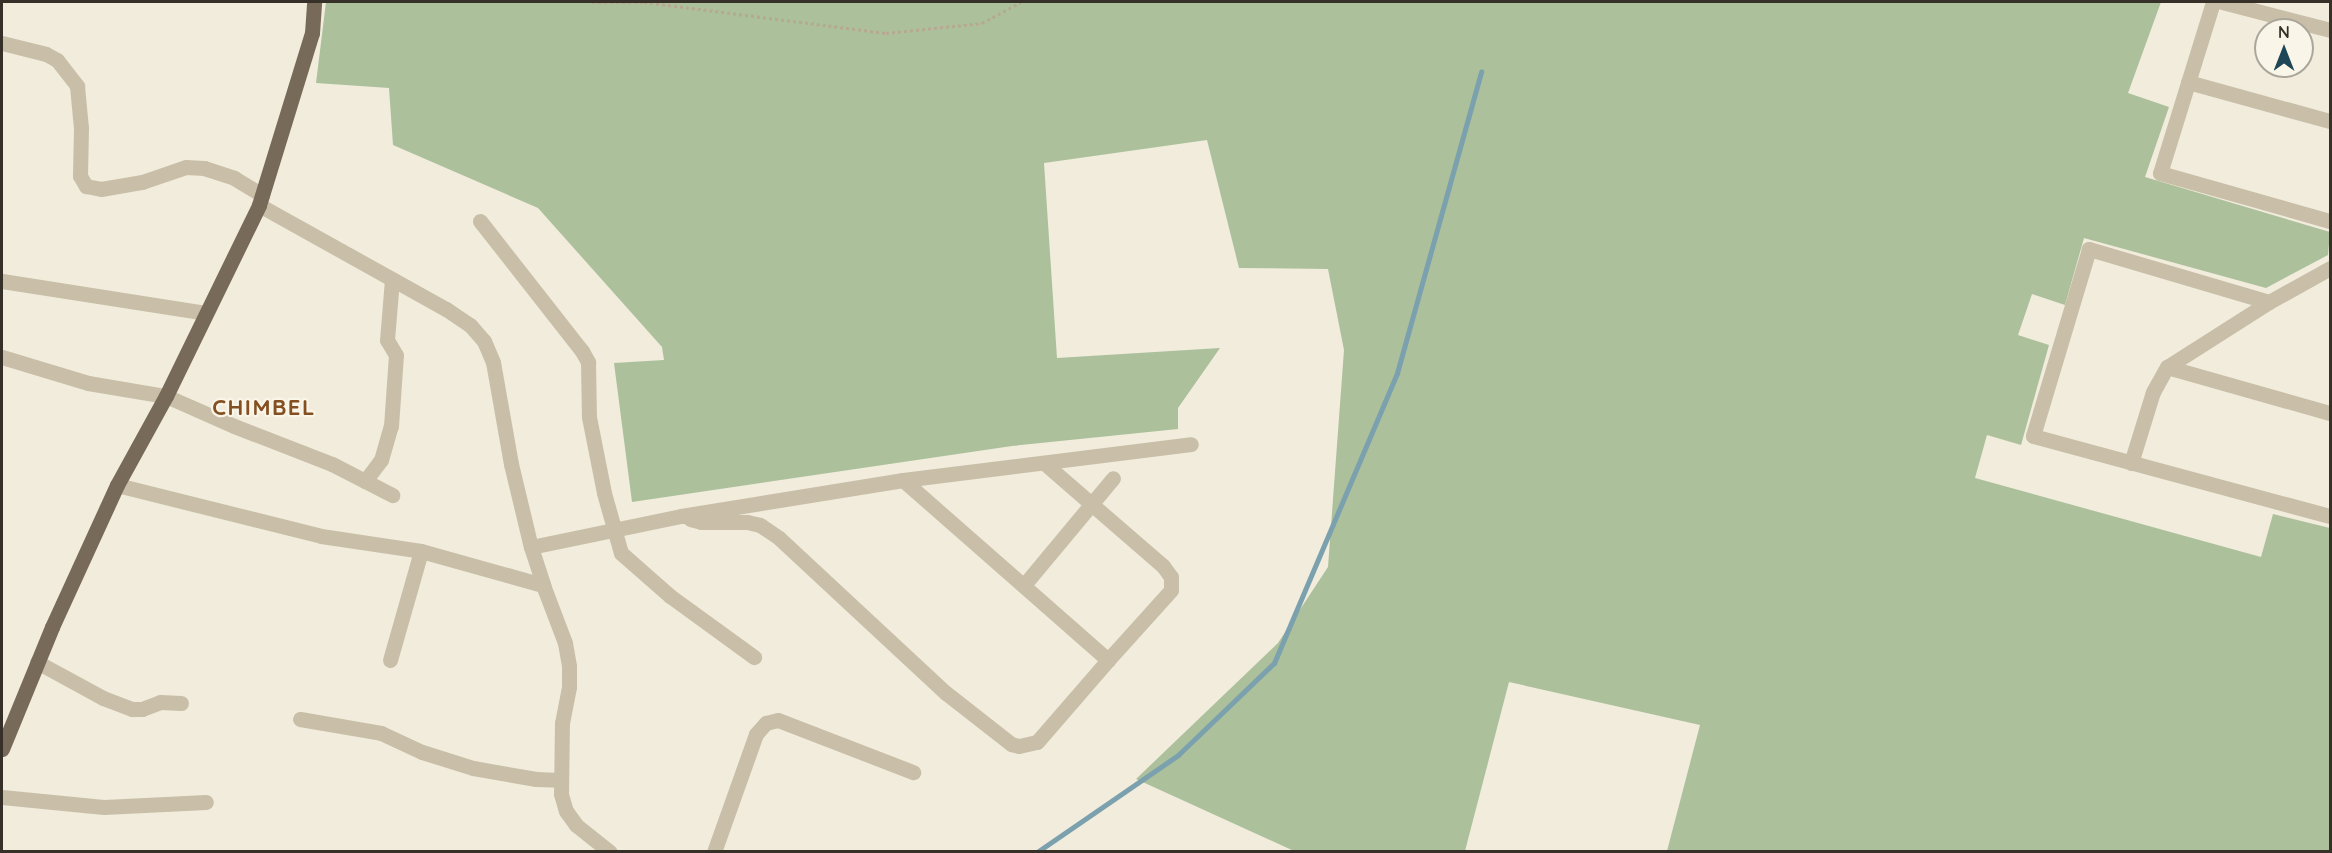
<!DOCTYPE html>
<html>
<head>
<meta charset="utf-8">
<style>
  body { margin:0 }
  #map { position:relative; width:2332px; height:853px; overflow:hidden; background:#f1ecdc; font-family:Quicksand,sans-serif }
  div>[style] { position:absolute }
  .green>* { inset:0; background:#acc09c }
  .stream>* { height:5px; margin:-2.5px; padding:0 2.5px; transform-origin:2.5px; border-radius:2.5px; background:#7ba0ae }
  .path>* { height:3px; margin-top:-1.5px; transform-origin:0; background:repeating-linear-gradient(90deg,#b5a992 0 3px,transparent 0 6px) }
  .minor>* { height:15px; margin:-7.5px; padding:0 7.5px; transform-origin:7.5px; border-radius:7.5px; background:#c9bfa8 }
  .major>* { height:15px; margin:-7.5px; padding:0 7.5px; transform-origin:7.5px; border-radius:7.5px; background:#786a59 }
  span { translate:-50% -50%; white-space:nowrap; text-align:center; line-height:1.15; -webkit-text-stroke:4.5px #f9f5e8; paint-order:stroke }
  .district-label { font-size:22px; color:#845022; font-weight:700; letter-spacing:1.5px }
  .frame { position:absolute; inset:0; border:3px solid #363028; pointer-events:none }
  .north { position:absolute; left:2254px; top:18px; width:60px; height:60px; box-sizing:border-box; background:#f9f5e8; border:2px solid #aba69b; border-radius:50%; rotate:0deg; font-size:16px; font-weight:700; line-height:24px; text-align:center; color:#363028 }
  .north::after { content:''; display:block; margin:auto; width:21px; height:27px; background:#1e4657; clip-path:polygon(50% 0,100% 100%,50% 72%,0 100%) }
</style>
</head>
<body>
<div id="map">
  <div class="green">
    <i style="clip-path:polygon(326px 2px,2161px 2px,2128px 93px,2169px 107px,2145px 177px,2330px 232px,2328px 255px,2266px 288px,2084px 238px,2065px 305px,2032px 294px,2018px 335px,2049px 345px,2021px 445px,1987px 435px,1975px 478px,2261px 557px,2273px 514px,2330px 528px,2330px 851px,1667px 851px,1700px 725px,1509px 682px,1465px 851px,1294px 851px,1136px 779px,1278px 643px,1328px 567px,1344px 350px,1328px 269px,1239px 268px,1207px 140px,1044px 163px,1057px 358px,1220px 348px,1178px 408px,1178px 429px,1012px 446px,632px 502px,614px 363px,664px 360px,662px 347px,538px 208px,393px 145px,389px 88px,316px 83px)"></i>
  </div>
  <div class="stream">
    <i style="left:1037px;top:852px;width:171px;rotate:-34.5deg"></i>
    <i style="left:1178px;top:755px;width:133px;rotate:-43.8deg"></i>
    <i style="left:1274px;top:663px;width:315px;rotate:-67deg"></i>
    <i style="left:1397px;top:373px;width:313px;rotate:-74.4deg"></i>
  </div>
  <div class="path">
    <i style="left:592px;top:2px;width:52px"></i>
    <i style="left:644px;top:2px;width:244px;rotate:7.3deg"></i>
    <i style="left:886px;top:33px;width:97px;rotate:-5.9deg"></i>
    <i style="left:982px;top:23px;width:44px;rotate:-28.3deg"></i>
  </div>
  <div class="minor">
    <i style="left:2213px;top:2px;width:179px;rotate:107.2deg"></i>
    <i style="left:2160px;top:173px;width:177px;rotate:15.8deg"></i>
    <i style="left:2222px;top:2px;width:112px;rotate:14.5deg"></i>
    <i style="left:2px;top:43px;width:45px;rotate:14deg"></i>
    <i style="left:46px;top:54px;width:13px;rotate:29deg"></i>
    <i style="left:57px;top:60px;width:33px;rotate:52deg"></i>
    <i style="left:77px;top:86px;width:42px;rotate:84.6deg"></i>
    <i style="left:81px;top:128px;width:48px;rotate:91.2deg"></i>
    <i style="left:80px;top:176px;width:12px;rotate:59deg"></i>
    <i style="left:86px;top:186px;width:15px;rotate:11deg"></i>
    <i style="left:101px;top:189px;width:42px;rotate:-9.7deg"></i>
    <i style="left:142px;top:182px;width:46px;rotate:-18.8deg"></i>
    <i style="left:186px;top:167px;width:18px;rotate:3deg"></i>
    <i style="left:204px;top:168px;width:32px;rotate:18deg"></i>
    <i style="left:234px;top:178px;width:33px;rotate:31deg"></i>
    <i style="left:2188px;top:82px;width:147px;rotate:15.4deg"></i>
    <i style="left:259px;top:205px;width:214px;rotate:29.1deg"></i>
    <i style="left:446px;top:309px;width:29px;rotate:34deg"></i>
    <i style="left:470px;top:325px;width:21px;rotate:49deg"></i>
    <i style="left:484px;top:341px;width:23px;rotate:67deg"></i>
    <i style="left:493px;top:362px;width:104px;rotate:80deg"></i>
    <i style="left:511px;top:464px;width:85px;rotate:76.5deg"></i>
    <i style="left:531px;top:547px;width:40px;rotate:72deg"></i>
    <i style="left:480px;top:221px;width:165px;rotate:51.9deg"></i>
    <i style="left:582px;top:351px;width:13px;rotate:61deg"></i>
    <i style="left:588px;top:362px;width:55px;rotate:89deg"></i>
    <i style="left:589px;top:417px;width:77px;rotate:78.8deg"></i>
    <i style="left:604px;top:493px;width:62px;rotate:74.2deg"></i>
    <i style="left:621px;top:553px;width:65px;rotate:41.3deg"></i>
    <i style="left:670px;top:596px;width:104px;rotate:36deg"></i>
    <i style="left:2px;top:281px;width:206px;rotate:8.9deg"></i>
    <i style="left:2269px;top:302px;width:188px;rotate:-163.6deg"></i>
    <i style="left:2089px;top:249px;width:195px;rotate:106.7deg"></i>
    <i style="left:2033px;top:436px;width:308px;rotate:15.1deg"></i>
    <i style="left:2px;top:357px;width:90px;rotate:16.8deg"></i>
    <i style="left:88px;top:383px;width:79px;rotate:9.5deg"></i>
    <i style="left:166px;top:396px;width:74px;rotate:23.8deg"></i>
    <i style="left:234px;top:426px;width:105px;rotate:21.2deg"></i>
    <i style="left:332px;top:464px;width:68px;rotate:27.3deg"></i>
    <i style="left:2167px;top:367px;width:169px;rotate:15.8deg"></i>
    <i style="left:2131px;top:463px;width:74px;rotate:-72.8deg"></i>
    <i style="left:2153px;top:392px;width:29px;rotate:-61deg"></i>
    <i style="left:2167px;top:367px;width:121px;rotate:-32.5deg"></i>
    <i style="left:2269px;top:302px;width:70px;rotate:-29.1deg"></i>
    <i style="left:903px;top:480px;width:273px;rotate:41.3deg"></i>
    <i style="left:1108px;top:660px;width:94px;rotate:-48deg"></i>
    <i style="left:1171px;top:590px;width:13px;rotate:-90deg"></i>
    <i style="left:1171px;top:577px;width:14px;rotate:-126deg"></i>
    <i style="left:1163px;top:566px;width:157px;rotate:-139.1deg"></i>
    <i style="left:365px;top:481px;width:26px;rotate:-53deg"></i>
    <i style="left:381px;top:460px;width:35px;rotate:-74deg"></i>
    <i style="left:391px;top:426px;width:71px;rotate:-86deg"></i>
    <i style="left:396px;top:355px;width:17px;rotate:-121deg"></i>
    <i style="left:387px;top:340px;width:61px;rotate:-85.3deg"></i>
    <i style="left:117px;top:485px;width:210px;rotate:14deg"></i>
    <i style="left:321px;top:536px;width:101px;rotate:8.5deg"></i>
    <i style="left:421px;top:551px;width:127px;rotate:15.6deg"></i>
    <i style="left:543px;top:585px;width:62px;rotate:69.2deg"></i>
    <i style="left:565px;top:643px;width:23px;rotate:80deg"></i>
    <i style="left:569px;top:666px;width:21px;rotate:90deg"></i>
    <i style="left:569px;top:687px;width:37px;rotate:101deg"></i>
    <i style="left:562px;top:723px;width:71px;rotate:90.8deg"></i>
    <i style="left:561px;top:794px;width:18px;rotate:74deg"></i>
    <i style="left:566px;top:811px;width:17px;rotate:54deg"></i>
    <i style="left:576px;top:825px;width:43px;rotate:38.5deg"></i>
    <i style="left:690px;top:519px;width:11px;rotate:15deg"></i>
    <i style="left:701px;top:522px;width:46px"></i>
    <i style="left:747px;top:522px;width:13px;rotate:13deg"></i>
    <i style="left:760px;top:525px;width:23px;rotate:34deg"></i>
    <i style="left:779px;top:538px;width:228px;rotate:42.9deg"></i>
    <i style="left:946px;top:693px;width:83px;rotate:38.1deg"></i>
    <i style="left:1011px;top:744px;width:8px;rotate:14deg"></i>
    <i style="left:1019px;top:746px;width:18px;rotate:-13deg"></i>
    <i style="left:1037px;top:742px;width:108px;rotate:-49.1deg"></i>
    <i style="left:531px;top:547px;width:153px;rotate:-11.7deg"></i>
    <i style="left:681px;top:516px;width:225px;rotate:-9.2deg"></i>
    <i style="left:903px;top:480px;width:290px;rotate:-7.1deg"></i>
    <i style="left:1024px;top:585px;width:139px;rotate:-50.2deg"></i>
    <i style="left:390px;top:660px;width:113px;rotate:-74.1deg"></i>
    <i style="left:37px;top:662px;width:75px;rotate:28.6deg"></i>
    <i style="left:103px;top:698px;width:31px;rotate:21deg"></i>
    <i style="left:132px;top:709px;width:10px"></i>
    <i style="left:142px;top:709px;width:19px;rotate:-21deg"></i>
    <i style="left:160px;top:702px;width:21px;rotate:3deg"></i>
    <i style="left:300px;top:719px;width:82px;rotate:9.8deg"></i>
    <i style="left:381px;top:733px;width:45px;rotate:24.9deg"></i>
    <i style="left:422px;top:752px;width:53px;rotate:17.4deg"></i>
    <i style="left:473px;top:768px;width:64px;rotate:9.9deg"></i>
    <i style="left:536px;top:779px;width:25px;rotate:2deg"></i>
    <i style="left:2px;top:797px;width:102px;rotate:5.6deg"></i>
    <i style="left:104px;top:807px;width:102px;rotate:-2.8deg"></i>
    <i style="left:714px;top:852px;width:125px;rotate:-70.4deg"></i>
    <i style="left:756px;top:734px;width:15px;rotate:-48deg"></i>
    <i style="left:766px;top:723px;width:12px;rotate:-14deg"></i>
    <i style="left:778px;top:720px;width:145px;rotate:21.1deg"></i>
  </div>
  <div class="major">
    <i style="left:2px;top:749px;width:132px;rotate:-67.7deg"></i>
    <i style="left:52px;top:627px;width:156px;rotate:-65.4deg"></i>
    <i style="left:117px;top:485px;width:102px;rotate:-61.2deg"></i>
    <i style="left:166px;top:396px;width:212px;rotate:-64deg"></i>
    <i style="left:259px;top:205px;width:180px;rotate:-72.9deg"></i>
    <i style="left:312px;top:33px;width:31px;rotate:-86deg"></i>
  </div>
  <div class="district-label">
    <span style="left:264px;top:408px">CHIMBEL</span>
  </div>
  <div class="frame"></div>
  <div class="north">N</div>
</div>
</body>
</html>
